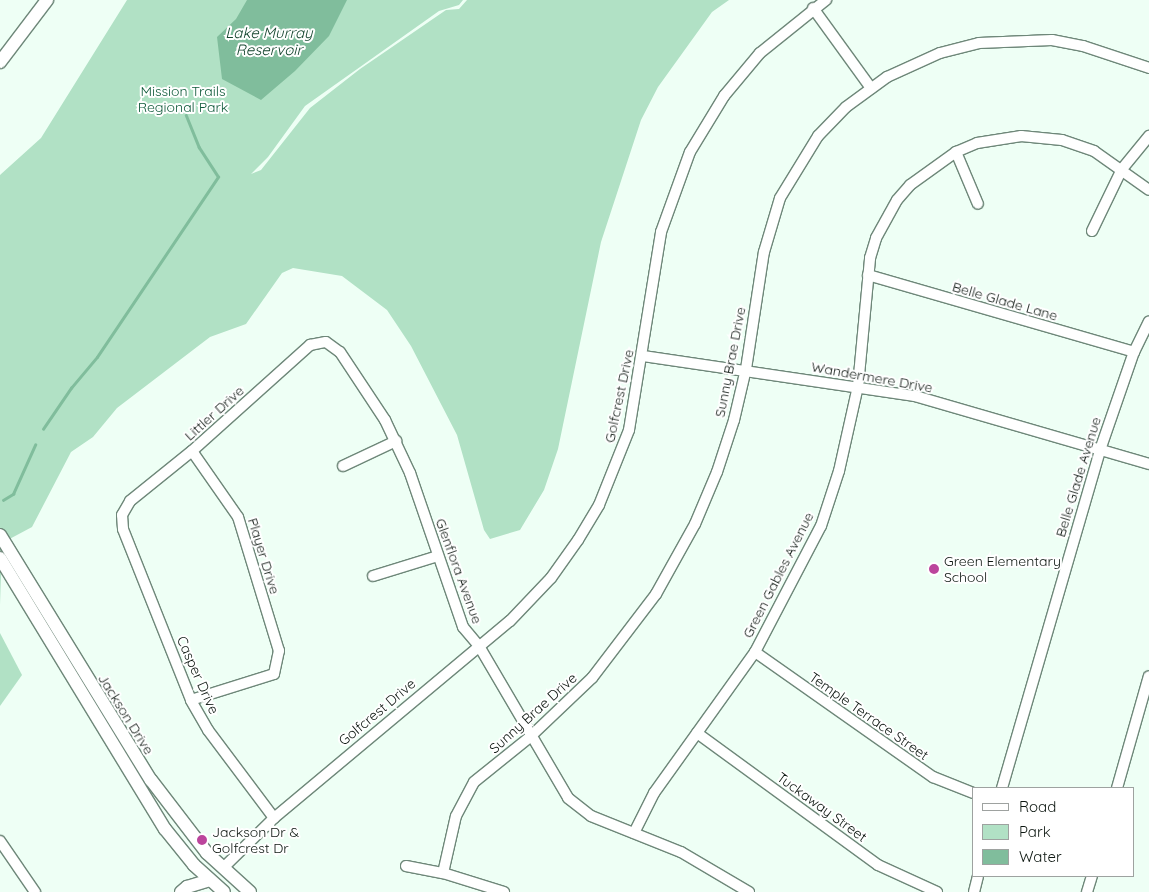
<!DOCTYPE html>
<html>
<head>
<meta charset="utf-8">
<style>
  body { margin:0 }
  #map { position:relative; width:1149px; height:892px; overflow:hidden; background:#eefff5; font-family:Quicksand,sans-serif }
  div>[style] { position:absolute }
  .green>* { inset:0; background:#b1e1c5 }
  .water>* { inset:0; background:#80bd9c }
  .stream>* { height:2.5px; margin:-1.25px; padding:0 1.25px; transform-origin:1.25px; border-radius:1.25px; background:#80bd9c }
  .roads { filter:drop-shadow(1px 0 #6e8779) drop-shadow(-1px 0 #6e8779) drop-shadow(0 1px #6e8779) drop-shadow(0 -1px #6e8779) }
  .minor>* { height:10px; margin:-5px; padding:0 5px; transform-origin:5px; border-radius:5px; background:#fff }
  .major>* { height:12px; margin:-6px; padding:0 6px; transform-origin:6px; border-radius:6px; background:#fff }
  .dots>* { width:14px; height:14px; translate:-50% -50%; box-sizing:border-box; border:2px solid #fff; border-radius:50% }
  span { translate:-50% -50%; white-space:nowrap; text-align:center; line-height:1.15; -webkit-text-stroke:4px #fff; paint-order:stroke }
  .park-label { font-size:14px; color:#0f5a3a }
  .street-label { font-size:14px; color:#0d1711 }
  .poi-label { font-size:14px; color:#0d1711 }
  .left { translate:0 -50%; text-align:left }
  .water-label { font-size:15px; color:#14452e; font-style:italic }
  .legend { position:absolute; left:972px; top:787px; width:162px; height:90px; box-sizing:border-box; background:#fff; border:1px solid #9ea2a0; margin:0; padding:6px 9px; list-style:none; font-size:15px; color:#0d1711 }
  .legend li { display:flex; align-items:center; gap:10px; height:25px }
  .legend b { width:25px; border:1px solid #9ea2a0 }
</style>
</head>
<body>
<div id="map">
  <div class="green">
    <i style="clip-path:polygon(127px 0,463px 0,459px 5px,439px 11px,305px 106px,268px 157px,251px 174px,261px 170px,310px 108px,360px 69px,446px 10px,459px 9px,467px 0,729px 0,712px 12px,658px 87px,641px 120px,601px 242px,558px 449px,544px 490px,520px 530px,490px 539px,484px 530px,457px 435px,411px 346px,387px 310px,342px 276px,293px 268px,282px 273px,246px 324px,210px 337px,117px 408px,93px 437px,71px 452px,32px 527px,2px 543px,0 605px,0 175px,41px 138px)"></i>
    <i style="clip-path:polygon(0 633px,22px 675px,0 706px)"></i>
  </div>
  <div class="water">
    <i style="clip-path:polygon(247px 0,347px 0,329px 36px,295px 71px,261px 100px,222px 79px,217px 37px,236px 19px)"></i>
  </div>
  <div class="stream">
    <i style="left:43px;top:429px;width:50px;rotate:-55.7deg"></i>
    <i style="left:71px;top:388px;width:40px;rotate:-50deg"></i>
    <i style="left:97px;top:357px;width:217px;rotate:-56.1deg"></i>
    <i style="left:218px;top:177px;width:35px;rotate:-123deg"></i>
    <i style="left:199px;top:148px;width:35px;rotate:-112deg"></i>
    <i style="left:3px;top:500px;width:12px;rotate:-31deg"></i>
    <i style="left:13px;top:494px;width:54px;rotate:-65.8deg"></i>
  </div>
  <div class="roads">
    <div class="minor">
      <i style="left:813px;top:8px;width:99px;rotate:54.1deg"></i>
      <i style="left:956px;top:152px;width:56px;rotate:67.1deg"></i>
      <i style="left:1092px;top:231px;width:69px;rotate:-64.2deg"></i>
      <i style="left:1122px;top:169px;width:43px;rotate:-50.7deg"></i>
      <i style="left:868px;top:275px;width:277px;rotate:16.1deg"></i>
      <i style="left:643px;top:356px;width:275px;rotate:8.4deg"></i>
      <i style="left:915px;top:396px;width:244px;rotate:16.2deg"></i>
      <i style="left:343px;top:466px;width:59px;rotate:-25.3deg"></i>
      <i style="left:373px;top:576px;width:68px;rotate:-17.1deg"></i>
      <i style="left:755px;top:652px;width:218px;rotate:35.1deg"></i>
      <i style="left:933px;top:777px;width:43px;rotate:21.8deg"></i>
      <i style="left:191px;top:700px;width:87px;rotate:-17.4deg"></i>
      <i style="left:274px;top:674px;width:24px;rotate:-78deg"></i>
      <i style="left:279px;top:651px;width:140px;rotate:-107deg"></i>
      <i style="left:238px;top:517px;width:80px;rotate:-124.9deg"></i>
      <i style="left:697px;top:733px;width:224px;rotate:36.1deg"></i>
      <i style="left:878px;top:865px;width:65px;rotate:24.6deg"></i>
      <i style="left:1002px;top:788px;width:352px;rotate:-73.8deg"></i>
      <i style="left:1100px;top:450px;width:104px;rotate:-70.9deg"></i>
      <i style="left:1134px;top:352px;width:34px;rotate:-64deg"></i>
      <i style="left:1117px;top:788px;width:116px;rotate:-74.1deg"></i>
      <i style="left:274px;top:818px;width:110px;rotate:-126.9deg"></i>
      <i style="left:208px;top:730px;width:34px;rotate:-120deg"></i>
      <i style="left:191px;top:700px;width:184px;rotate:-111.7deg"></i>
      <i style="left:123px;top:529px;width:14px;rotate:-94deg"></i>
      <i style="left:122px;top:515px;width:16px;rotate:-60deg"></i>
      <i style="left:130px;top:501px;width:80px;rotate:-38.9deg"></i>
      <i style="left:192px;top:451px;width:159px;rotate:-41.9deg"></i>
      <i style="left:310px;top:345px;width:16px;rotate:-11deg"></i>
      <i style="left:326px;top:342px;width:17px;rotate:36deg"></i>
      <i style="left:340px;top:352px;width:82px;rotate:56.5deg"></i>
      <i style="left:385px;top:420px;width:59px;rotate:64.7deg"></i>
      <i style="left:410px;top:473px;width:163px;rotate:71deg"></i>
      <i style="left:463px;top:627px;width:25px;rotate:50deg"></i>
      <i style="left:479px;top:646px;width:176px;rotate:59.6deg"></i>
      <i style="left:568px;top:798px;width:29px;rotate:38deg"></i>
      <i style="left:591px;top:816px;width:97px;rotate:21.8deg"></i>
      <i style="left:681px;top:852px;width:79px;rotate:30.5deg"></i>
      <i style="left:634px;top:833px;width:45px;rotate:-63.4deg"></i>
      <i style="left:654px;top:793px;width:173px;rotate:-54.4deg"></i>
      <i style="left:755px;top:652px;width:142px;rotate:-62.4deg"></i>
      <i style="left:821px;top:526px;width:58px;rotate:-71.9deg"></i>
      <i style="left:839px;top:471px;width:87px;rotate:-77.4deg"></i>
      <i style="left:858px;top:386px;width:129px;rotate:-84.6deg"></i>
      <i style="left:870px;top:258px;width:21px;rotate:-73deg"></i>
      <i style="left:876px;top:238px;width:43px;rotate:-61.1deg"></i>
      <i style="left:897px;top:200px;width:20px;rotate:-49deg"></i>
      <i style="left:910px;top:185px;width:57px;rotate:-35.7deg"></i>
      <i style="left:956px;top:152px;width:23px;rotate:-23deg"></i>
      <i style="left:977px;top:143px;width:45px;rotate:-9deg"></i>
      <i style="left:1021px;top:136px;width:41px;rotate:5.6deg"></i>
      <i style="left:1062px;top:140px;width:34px;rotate:19deg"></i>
      <i style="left:1094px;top:151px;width:67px;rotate:35.3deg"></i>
      <i style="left:0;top:841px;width:62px;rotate:55.5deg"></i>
      <i style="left:406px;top:866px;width:38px;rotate:11deg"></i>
      <i style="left:443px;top:873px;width:64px;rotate:17.3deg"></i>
      <i style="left:224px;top:867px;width:70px;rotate:-44.4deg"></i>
      <i style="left:274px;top:818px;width:307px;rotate:-39.9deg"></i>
      <i style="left:510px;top:621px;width:59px;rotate:-46.4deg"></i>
      <i style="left:551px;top:578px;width:47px;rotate:-54.6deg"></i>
      <i style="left:578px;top:540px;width:41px;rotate:-59deg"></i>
      <i style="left:599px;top:505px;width:81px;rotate:-68.2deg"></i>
      <i style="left:629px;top:430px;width:201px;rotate:-80.8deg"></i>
      <i style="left:661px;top:232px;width:85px;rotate:-70.1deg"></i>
      <i style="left:690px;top:152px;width:66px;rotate:-58.7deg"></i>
      <i style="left:724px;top:96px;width:56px;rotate:-50.1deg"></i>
      <i style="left:760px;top:53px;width:85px;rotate:-38.8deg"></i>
      <i style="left:443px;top:873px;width:58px;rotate:-77.2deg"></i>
      <i style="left:456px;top:816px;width:38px;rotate:-62deg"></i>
      <i style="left:474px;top:782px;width:72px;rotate:-38.8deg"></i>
      <i style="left:530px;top:737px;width:86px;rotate:-43.6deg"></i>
      <i style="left:592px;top:678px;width:106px;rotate:-52.7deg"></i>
      <i style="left:656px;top:594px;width:80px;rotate:-60.9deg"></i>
      <i style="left:695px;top:524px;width:56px;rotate:-67.1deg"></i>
      <i style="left:717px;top:472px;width:55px;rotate:-71.9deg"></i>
      <i style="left:734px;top:420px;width:52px;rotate:-76.8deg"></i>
      <i style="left:746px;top:369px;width:118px;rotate:-81.3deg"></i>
      <i style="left:764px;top:252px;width:56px;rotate:-73.5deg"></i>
      <i style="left:780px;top:198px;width:73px;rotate:-58.5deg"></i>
      <i style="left:818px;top:136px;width:40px;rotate:-46deg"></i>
      <i style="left:846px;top:107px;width:51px;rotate:-36.2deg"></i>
      <i style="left:887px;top:77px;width:58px;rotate:-24.4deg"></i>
      <i style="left:940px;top:53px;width:40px;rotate:-14.4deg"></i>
      <i style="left:979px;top:43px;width:73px;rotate:-2.4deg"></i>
      <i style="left:1052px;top:40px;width:32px;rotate:11deg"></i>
      <i style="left:1083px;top:46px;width:70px;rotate:18.4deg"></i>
      <i style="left:974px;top:892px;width:16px;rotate:-76deg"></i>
      <i style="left:1087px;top:892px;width:17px;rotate:-73deg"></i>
    </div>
    <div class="major">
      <i style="left:0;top:62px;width:78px;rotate:-52.8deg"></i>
      <i style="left:0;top:535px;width:288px;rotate:58.4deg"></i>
      <i style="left:151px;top:780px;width:92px;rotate:52.5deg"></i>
      <i style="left:207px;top:853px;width:58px;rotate:42.2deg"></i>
      <i style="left:0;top:558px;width:317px;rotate:58.7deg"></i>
      <i style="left:165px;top:829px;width:46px;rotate:51.1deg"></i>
      <i style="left:194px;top:865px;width:40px;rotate:42deg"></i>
      <i style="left:181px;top:892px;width:8px;rotate:-40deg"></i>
      <i style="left:187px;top:887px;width:24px;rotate:-17deg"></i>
    </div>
  </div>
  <div class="dots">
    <i style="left:934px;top:569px;background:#bb459c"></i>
    <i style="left:202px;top:840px;background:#bb459c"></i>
  </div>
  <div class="park-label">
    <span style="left:183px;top:99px">Mission Trails<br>Regional Park</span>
  </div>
  <div class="street-label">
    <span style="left:1005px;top:301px;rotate:16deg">Belle Glade Lane</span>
    <span style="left:730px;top:362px;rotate:-79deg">Sunny Brae Drive</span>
    <span style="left:872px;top:377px;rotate:10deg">Wandermere Drive</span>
    <span style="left:619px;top:396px;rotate:-78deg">Golfcrest Drive</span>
    <span style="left:214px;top:413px;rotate:-42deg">Littler Drive</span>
    <span style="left:1078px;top:477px;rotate:-73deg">Belle Glade Avenue</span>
    <span style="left:264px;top:556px;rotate:73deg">Player Drive</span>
    <span style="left:459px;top:571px;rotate:70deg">Glenflora Avenue</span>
    <span style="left:778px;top:575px;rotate:-63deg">Green Gables Avenue</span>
    <span style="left:198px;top:675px;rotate:66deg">Casper Drive</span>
    <span style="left:377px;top:712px;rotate:-40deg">Golfcrest Drive</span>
    <span style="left:533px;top:713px;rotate:-42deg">Sunny Brae Drive</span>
    <span style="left:126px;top:714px;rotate:58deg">Jackson Drive</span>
    <span style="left:869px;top:716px;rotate:35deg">Temple Terrace Street</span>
    <span style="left:822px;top:807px;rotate:36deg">Tuckaway Street</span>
  </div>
  <div class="poi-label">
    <span class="left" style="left:944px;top:569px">Green Elementary<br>School</span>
    <span class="left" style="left:212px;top:840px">Jackson Dr &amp;<br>Golfcrest Dr</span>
  </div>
  <div class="water-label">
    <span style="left:269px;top:41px">Lake Murray<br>Reservoir</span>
  </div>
  <ul class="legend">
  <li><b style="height:6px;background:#fff"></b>Road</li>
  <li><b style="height:14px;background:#b1e1c5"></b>Park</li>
  <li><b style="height:14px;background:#80bd9c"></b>Water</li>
  </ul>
</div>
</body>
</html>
